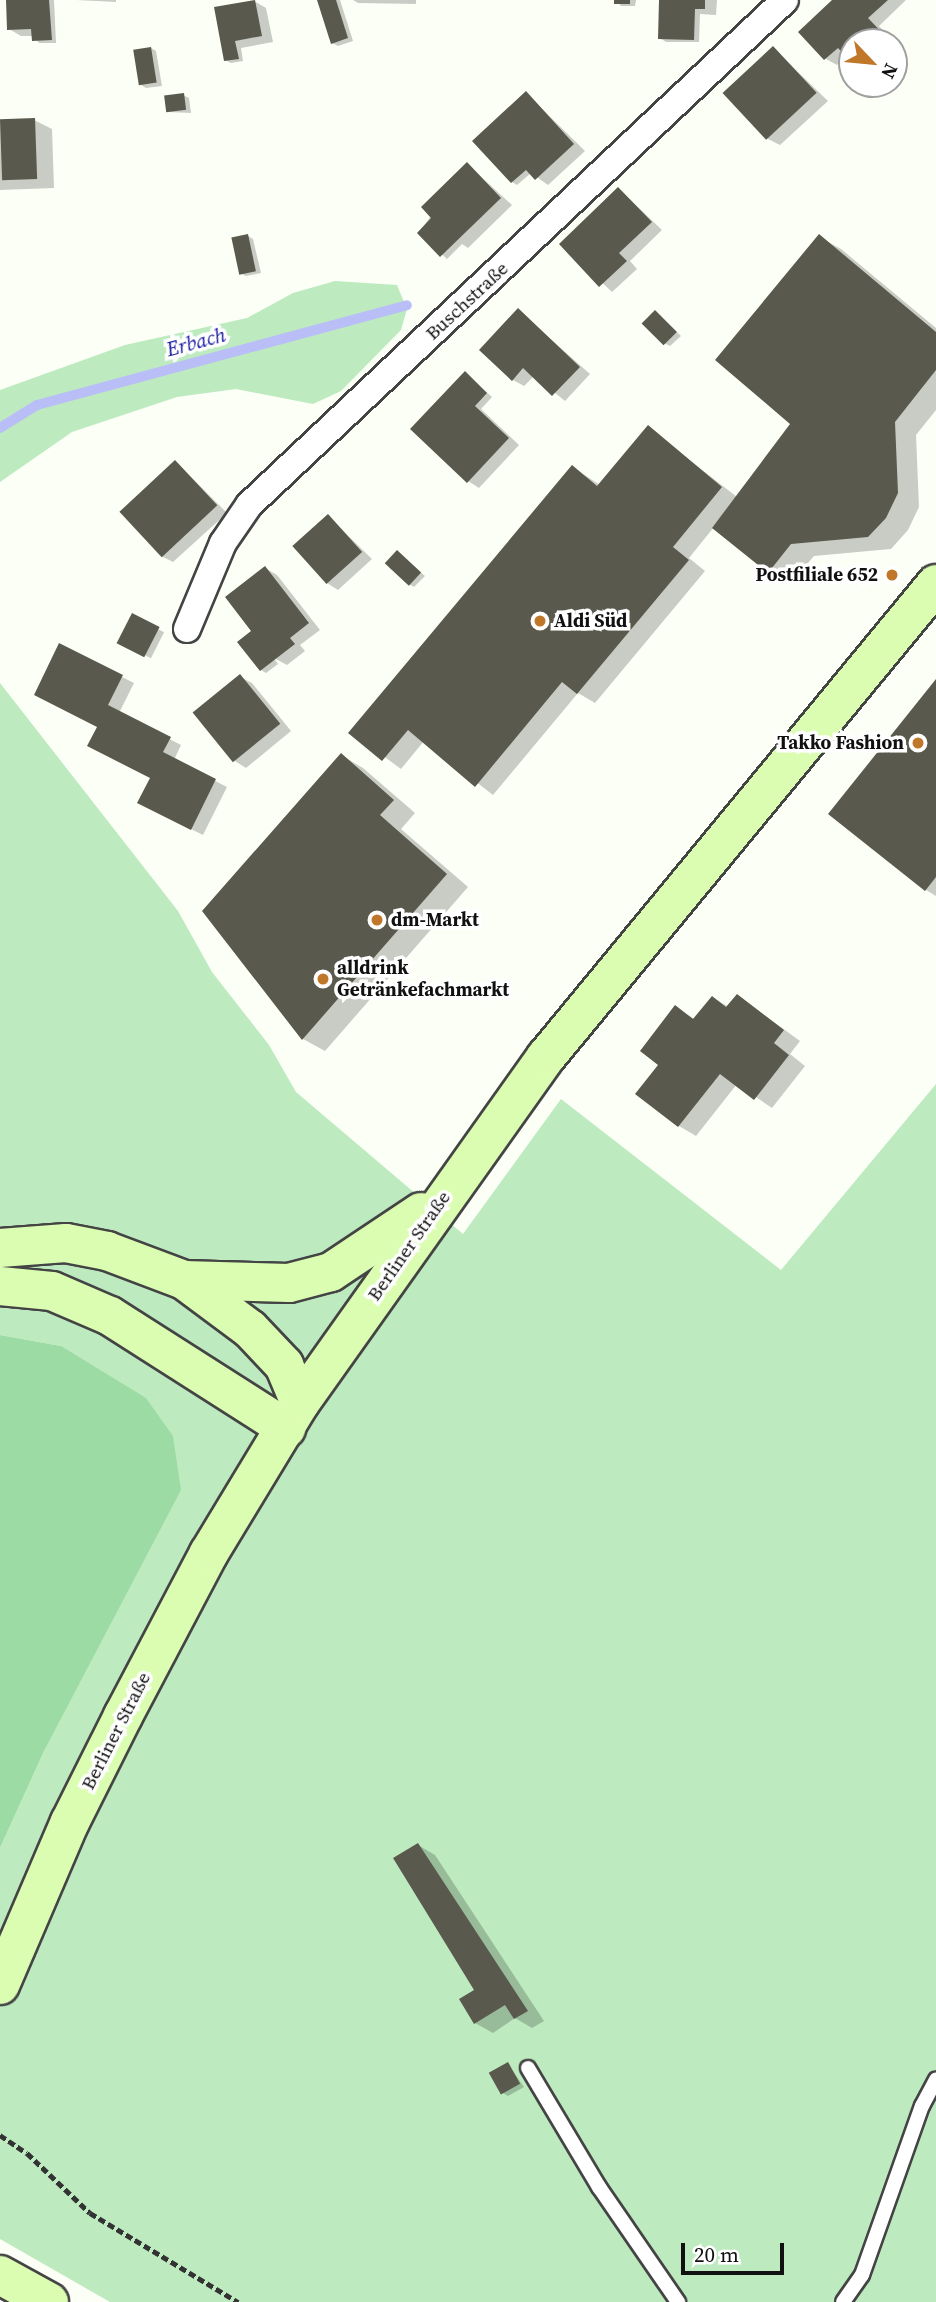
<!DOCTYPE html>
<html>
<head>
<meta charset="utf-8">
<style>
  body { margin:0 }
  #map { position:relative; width:936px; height:2302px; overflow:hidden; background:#fbfff5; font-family:"Source Serif 4",serif }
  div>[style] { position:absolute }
  .green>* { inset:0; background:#beeac0 }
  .forest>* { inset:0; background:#9ddba4 }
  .shadow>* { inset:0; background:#0003; transform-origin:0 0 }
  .stream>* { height:10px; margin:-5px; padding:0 5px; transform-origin:5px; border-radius:5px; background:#babef6 }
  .building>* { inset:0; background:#5a594d; transform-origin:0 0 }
  .path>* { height:4.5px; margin-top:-2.25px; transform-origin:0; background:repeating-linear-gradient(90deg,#333 0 7px,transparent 0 10.5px) }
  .roads { filter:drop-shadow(2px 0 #444) drop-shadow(-2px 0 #444) drop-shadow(0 2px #444) drop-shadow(0 -2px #444) }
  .lane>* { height:14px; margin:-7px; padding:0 7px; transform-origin:7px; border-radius:7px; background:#fff }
  .street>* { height:26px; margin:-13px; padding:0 13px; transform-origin:13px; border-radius:13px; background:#fff }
  .secondary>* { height:38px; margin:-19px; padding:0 19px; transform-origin:19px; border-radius:19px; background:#dbfdb2 }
  .dots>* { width:19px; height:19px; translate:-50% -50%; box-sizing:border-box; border:4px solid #fff; border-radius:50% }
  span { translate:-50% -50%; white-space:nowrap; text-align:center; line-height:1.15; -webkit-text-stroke:7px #fff; paint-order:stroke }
  .street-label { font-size:19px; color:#111 }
  .poi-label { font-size:19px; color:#111; font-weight:700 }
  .right { translate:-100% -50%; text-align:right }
  .left { translate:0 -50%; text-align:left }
  .water-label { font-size:21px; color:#1a1ba3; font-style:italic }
  .north { position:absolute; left:838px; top:28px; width:70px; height:70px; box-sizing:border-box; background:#fff; border:2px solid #a0a0a0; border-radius:50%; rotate:116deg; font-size:19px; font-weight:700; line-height:28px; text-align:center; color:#111 }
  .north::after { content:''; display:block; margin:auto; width:24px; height:32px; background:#c0772a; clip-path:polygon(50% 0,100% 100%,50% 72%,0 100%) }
  .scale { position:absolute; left:681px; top:2243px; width:103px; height:32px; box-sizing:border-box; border:4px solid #111; border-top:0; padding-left:9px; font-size:21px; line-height:24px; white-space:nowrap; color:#111; -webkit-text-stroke:5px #fff; paint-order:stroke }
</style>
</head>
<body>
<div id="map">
  <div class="green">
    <i style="clip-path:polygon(335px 281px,397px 285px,407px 309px,401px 330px,341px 391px,313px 404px,236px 389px,177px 397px,72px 432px,0 482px,0 390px,125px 345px,247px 318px,293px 293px)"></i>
    <i style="clip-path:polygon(0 683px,178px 911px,212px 972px,269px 1045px,296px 1092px,463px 1234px,561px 1099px,781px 1270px,936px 1084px,936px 2302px,110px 2302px,0 2239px,0 1848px,45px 1749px,61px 1346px,0 1335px)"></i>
  </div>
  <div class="forest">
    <i style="clip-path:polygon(0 1335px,61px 1346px,146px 1398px,173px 1436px,181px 1490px,45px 1749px,0 1848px)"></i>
  </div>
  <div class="shadow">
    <i style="clip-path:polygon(7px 0,54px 0,56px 43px,39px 43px,33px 36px,21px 36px,9px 29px)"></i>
    <i style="clip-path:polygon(76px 0,116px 0,116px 2px)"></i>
    <i style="clip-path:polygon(323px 0,340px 0,353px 41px,338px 46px,332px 43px)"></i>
    <i style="clip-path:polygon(353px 0,416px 0,416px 4px,358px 3px)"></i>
    <i style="clip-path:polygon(616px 0,636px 0,635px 6px,621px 6px)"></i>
    <i style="clip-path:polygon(661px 0,717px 0,716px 15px,700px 14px,699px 42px,666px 42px,660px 38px)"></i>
    <i style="clip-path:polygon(835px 0,906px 0,879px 26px,899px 47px,894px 52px,894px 42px,852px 42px,852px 60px,847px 56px,837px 65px,826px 59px)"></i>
    <i style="clip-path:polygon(254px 1px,266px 8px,273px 42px,241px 48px,243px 61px,231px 63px,225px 60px)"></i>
    <i style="clip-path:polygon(151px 48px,156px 51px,162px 86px,146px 88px,141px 85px)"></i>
    <i style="clip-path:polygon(773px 48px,828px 101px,780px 145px,768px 139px)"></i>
    <i style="clip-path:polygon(526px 93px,585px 151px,548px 185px,531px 173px,517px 185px,512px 182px)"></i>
    <i style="clip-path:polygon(183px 95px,189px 98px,191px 113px,168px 112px)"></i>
    <i style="clip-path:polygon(34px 120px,52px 129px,54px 188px,0 190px,0 121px)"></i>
    <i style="clip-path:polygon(467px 164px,512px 205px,468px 248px,462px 244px,447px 259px,419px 233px)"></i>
    <i style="clip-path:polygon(619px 189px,662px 230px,630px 261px,637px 269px,612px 292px,561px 244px)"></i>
    <i style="clip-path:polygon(248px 236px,253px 239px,261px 273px,246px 276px,240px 273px)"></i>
    <i style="clip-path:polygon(819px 237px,841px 249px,936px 328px,936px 410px,916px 435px,919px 507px,908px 530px,891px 549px,814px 556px,790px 584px,714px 527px,689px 558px,705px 571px,595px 703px,578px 693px,493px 795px,424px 741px,401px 769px,351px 732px,572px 467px,600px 485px,648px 428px,737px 497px,792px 424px)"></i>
    <i style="clip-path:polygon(519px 311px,590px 374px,565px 401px,534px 376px,524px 386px,513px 380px)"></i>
    <i style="clip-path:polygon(656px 312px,681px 336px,670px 346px,664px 343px)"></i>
    <i style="clip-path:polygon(466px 374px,492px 397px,481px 409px,519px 445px,479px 488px,468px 481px)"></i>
    <i style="clip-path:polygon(176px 462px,227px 513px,173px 562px,161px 556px)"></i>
    <i style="clip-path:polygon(329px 517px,372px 559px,338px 590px,327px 583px)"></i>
    <i style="clip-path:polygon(398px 552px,425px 576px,414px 587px,409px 584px)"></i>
    <i style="clip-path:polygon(265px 568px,277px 575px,320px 630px,300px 645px,305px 651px,287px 665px,274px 658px,278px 664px,266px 673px,261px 670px,251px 633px)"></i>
    <i style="left:132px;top:616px;width:36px;height:29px;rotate:27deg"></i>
    <i style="clip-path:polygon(60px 646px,134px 683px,119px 713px,181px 745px,174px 760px,227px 787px,203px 835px,151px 809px,152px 777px,99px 727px)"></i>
    <i style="clip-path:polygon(240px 677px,252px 683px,291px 731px,246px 768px,235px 761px)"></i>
    <i style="clip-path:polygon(936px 682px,936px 896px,926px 890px)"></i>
    <i style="clip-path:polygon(341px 755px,363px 768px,415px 813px,401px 829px,468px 887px,325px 1051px,303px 1039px)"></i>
    <i style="clip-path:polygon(738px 996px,800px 1041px,790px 1054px,805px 1066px,772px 1108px,737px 1084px,696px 1136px,679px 1126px,660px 1065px,675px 1007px,696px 1020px,713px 998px,729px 1007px)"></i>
    <i style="clip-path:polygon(418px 1845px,435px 1855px,544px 2021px,532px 2028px,515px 2018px,493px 2033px,475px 2023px,477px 1990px)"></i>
    <i style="clip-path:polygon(508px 2064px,524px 2087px,508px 2096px,503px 2093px)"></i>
  </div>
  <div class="stream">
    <i style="left:0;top:428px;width:44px;rotate:-31.9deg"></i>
    <i style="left:37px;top:405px;width:383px;rotate:-15.1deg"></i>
  </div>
  <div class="building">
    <i style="clip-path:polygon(6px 0,49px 0,52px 40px,32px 41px,31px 29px,7px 30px)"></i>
    <i style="clip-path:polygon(255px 0,262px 36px,235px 41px,239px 59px,224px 61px,214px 7px)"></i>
    <i style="clip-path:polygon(317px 0,336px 0,348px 38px,331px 44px)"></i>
    <i style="left:614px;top:0;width:16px;height:4px"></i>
    <i style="clip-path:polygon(659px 0,705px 0,705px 9px,695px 9px,694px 40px,658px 39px)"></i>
    <i style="clip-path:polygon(832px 0,888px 0,868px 18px,889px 40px,852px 42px,852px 63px,838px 48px,824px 60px,798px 32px)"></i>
    <i style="left:773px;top:46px;width:64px;height:69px;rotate:47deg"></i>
    <i style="left:151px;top:47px;width:36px;height:18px;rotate:81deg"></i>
    <i style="clip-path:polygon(526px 91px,574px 144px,535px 180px,526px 170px,511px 183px,472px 141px)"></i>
    <i style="left:184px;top:93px;width:17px;height:20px;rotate:83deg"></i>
    <i style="left:35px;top:118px;width:61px;height:35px;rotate:88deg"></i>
    <i style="clip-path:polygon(467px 162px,501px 198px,440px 257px,417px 233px,431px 218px,421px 207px)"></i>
    <i style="clip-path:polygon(618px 187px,652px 222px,619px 253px,627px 261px,599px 287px,559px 244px)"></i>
    <i style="left:248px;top:234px;width:38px;height:17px;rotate:78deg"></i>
    <i style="clip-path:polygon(819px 234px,936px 332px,936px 370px,895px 422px,898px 493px,886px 518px,868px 537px,791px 544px,768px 573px,712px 528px,790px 424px,715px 360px)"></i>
    <i style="clip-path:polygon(518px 308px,580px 367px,552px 396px,523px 368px,512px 381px,479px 350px)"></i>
    <i style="left:655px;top:310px;width:31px;height:19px;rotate:45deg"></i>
    <i style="clip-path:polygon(465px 371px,487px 393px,475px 406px,509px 438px,467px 483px,410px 429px)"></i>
    <i style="clip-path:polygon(648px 425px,722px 487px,673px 547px,689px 560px,577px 694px,562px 682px,475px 787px,408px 730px,382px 761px,348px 733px,572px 465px,597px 486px)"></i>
    <i style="left:175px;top:460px;width:62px;height:76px;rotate:47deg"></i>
    <i style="left:328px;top:514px;width:51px;height:48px;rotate:48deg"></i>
    <i style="left:397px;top:550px;width:33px;height:18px;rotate:43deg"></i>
    <i style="clip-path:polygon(265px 566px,309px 623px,290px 638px,295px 644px,260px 671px,237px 642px,251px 631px,225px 597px)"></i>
    <i style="left:132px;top:613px;width:31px;height:34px;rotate:27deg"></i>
    <i style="clip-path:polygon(59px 643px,123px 675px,108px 705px,171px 737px,163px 752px,216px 779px,191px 830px,137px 803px,150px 778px,87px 746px,97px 727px,34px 695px)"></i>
    <i style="left:240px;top:674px;width:64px;height:61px;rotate:51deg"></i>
    <i style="clip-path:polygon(936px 679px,936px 877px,925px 891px,828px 814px)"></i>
    <i style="clip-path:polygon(341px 753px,394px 800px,380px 815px,447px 874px,302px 1040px,202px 911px)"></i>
    <i style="clip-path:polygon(737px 994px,784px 1030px,774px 1043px,789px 1055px,754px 1100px,720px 1074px,678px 1127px,635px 1094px,658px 1065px,640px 1051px,675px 1005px,693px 1019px,712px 996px,726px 1007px)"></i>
    <i style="clip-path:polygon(418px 1843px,528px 2011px,514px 2019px,505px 2005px,474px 2024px,459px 1999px,474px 1990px,393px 1858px)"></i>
    <i style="left:508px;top:2062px;width:25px;height:22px;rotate:61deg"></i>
  </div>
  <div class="path">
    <i style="left:0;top:2135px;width:32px;rotate:34deg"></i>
    <i style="left:27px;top:2153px;width:87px;rotate:43.6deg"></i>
    <i style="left:90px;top:2213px;width:173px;rotate:31deg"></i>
  </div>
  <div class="roads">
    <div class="lane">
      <i style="left:528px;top:2068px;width:139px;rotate:59.2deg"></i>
      <i style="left:599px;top:2187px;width:140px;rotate:55.5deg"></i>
      <i style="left:843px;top:2302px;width:33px;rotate:-55deg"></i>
      <i style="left:862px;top:2275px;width:179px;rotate:-70.5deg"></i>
      <i style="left:922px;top:2106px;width:30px;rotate:-62deg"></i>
    </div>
    <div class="street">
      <i style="left:187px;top:629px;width:93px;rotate:-67.3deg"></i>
      <i style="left:223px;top:543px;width:46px;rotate:-55.6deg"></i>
      <i style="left:249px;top:505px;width:736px;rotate:-43.29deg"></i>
    </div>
    <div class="secondary">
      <i style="left:0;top:1248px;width:66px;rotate:-4.3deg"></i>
      <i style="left:66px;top:1243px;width:42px;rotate:11deg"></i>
      <i style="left:107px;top:1251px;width:82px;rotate:20.6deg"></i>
      <i style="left:184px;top:1280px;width:82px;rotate:36.6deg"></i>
      <i style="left:250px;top:1329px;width:50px;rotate:46.6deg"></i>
      <i style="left:284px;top:1365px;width:41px;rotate:67.2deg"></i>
      <i style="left:184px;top:1280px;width:105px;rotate:1.6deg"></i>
      <i style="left:289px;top:1283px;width:43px;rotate:-14.7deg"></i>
      <i style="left:331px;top:1272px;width:108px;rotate:-33.7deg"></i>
      <i style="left:0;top:1286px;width:52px;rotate:5.5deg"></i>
      <i style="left:52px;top:1291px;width:63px;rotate:23.3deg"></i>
      <i style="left:110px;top:1316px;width:209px;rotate:32.5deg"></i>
      <i style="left:0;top:1985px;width:177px;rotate:-66.8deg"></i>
      <i style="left:70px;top:1822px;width:119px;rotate:-63.4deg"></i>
      <i style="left:123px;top:1716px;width:184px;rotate:-62.2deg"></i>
      <i style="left:209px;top:1553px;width:175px;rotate:-58.8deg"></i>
      <i style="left:300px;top:1403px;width:425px;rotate:-54.6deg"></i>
      <i style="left:546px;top:1057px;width:613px;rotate:-50.49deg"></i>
      <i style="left:0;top:2275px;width:56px;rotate:28.9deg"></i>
    </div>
  </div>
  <div class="dots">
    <i style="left:892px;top:575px;background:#c0772a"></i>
    <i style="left:540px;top:621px;background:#c0772a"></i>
    <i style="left:918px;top:743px;background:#c0772a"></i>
    <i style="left:377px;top:920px;background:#c0772a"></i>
    <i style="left:323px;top:979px;background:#c0772a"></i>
  </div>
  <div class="street-label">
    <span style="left:467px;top:301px;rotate:-43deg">Buschstraße</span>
    <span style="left:409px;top:1246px;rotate:-55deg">Berliner Straße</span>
    <span style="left:116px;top:1731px;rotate:-63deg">Berliner Straße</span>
  </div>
  <div class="poi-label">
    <span class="right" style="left:878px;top:575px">Postfiliale 652</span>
    <span class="left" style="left:554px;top:621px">Aldi Süd</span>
    <span class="right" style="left:904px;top:743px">Takko Fashion</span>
    <span class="left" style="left:391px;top:920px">dm-Markt</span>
    <span class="left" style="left:337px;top:979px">alldrink<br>Getränkefachmarkt</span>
  </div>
  <div class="water-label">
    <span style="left:196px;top:342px;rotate:-15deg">Erbach</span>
  </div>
  <div class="north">N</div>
  <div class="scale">20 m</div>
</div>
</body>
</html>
